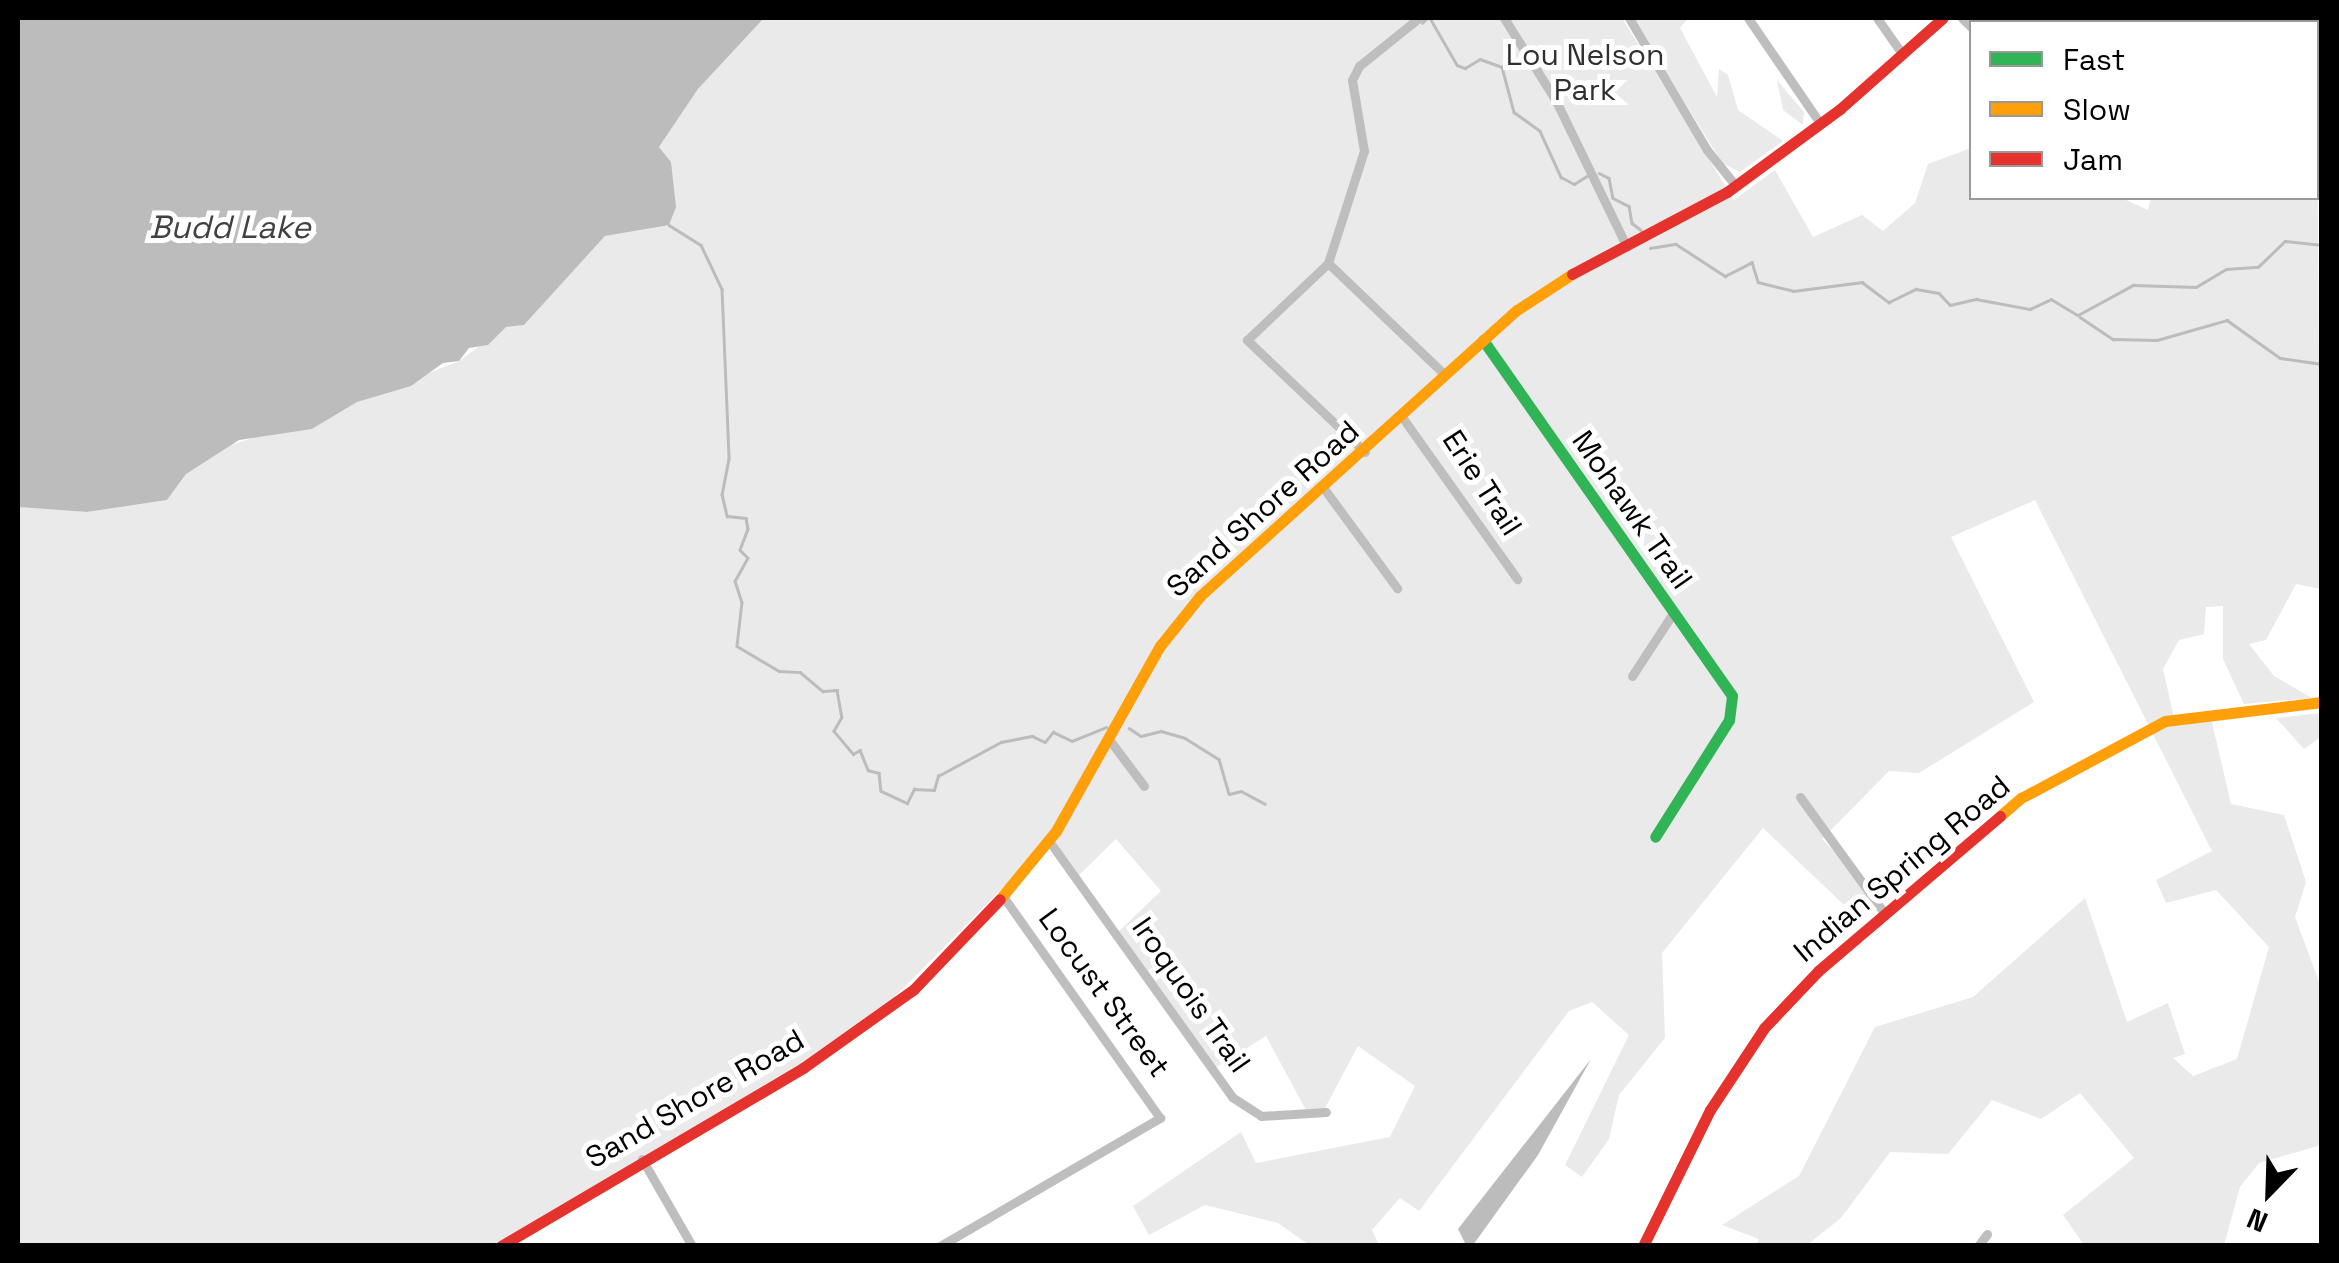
<!DOCTYPE html>
<html>
<head>
<meta charset="utf-8">
<style>
  body { margin:0 }
  #map { position:relative; width:2339px; height:1263px; overflow:hidden; background:#fff; font-family:"Space Grotesk",sans-serif }
  div>[style] { position:absolute }
  .green>* { inset:0; background:#eaeaea }
  .water>* { inset:0; background:#bcbcbc }
  .stream>* { height:2.5px; margin:-1.25px; padding:0 1.25px; transform-origin:1.25px; border-radius:1.25px; background:#bcbcbc }
  .street>* { height:9px; margin:-4.5px; padding:0 4.5px; transform-origin:4.5px; border-radius:4.5px; background:#bebebe }
  .fast>* { height:11px; margin:-5.5px; padding:0 5.5px; transform-origin:5.5px; border-radius:5.5px; background:#30b455 }
  .slow>* { height:11px; margin:-5.5px; padding:0 5.5px; transform-origin:5.5px; border-radius:5.5px; background:#ff9f0a }
  .jam>* { height:11px; margin:-5.5px; padding:0 5.5px; transform-origin:5.5px; border-radius:5.5px; background:#e5322d }
  span { translate:-50% -50%; white-space:nowrap; text-align:center; line-height:1.15; -webkit-text-stroke:10px #fff; paint-order:stroke }
  .park-label { font-size:30px; color:#303030 }
  .street-label { font-size:30px; color:#000 }
  .water-label { font-size:32px; color:#414141; font-style:italic }
  .frame { position:absolute; inset:0; border:20px solid #000; pointer-events:none }
  .legend { position:absolute; left:1969px; top:20px; width:350px; height:180px; box-sizing:border-box; background:#fff; border:2px solid #999; margin:0; padding:12px 18px; list-style:none; font-size:30px; color:#000 }
  .legend li { display:flex; align-items:center; gap:20px; height:50px }
  .legend b { width:50px; border:2px solid #999 }
  .north { position:absolute; left:2219px; top:1143px; width:100px; height:100px; -webkit-text-stroke:8px #fff; paint-order:stroke; rotate:203deg; font-size:28px; font-weight:700; line-height:40px; text-align:center; color:#000 }
  .north::after { content:''; display:block; margin:auto; width:35px; height:45px; background:#000; clip-path:polygon(50% 0,100% 100%,50% 72%,0 100%) }
</style>
</head>
<body>
<div id="map">
  <div class="green">
    <i style="clip-path:polygon(764px 18px,1622px 18px,1734px 200px,1775px 170px,1813px 237px,1862px 215px,1883px 231px,1915px 203px,1928px 164px,1971px 148px,1972px 198px,2122px 198px,2148px 210px,2151px 198px,2316px 198px,2317px 105px,2321px 589px,2296px 584px,2266px 640px,2249px 644px,2274px 676px,2312px 698px,2244px 704px,2223px 659px,2223px 606px,2206px 607px,2204px 634px,2179px 640px,2163px 669px,2174px 718px,2211px 718px,2231px 804px,2284px 815px,2306px 882px,2295px 917px,2321px 987px,2321px 1145px,2259px 1163px,2240px 1187px,2224px 1245px,2084px 1245px,2063px 1215px,2134px 1158px,2080px 1093px,2041px 1119px,1992px 1100px,1948px 1154px,1890px 1152px,1841px 1218px,1807px 1245px,1756px 1245px,1759px 1239px,1722px 1225px,1799px 1176px,1875px 1027px,1973px 997px,2085px 898px,2127px 1022px,2168px 1003px,2185px 1054px,2173px 1058px,2193px 1076px,2237px 1059px,2269px 947px,2216px 890px,2166px 903px,2156px 880px,2212px 851px,2035px 500px,1951px 537px,2034px 702px,1919px 773px,1889px 771px,1822px 839px,1880px 898px,1860px 920px,1763px 828px,1662px 953px,1665px 1038px,1619px 1095px,1609px 1139px,1582px 1177px,1565px 1165px,1629px 1035px,1592px 1002px,1569px 1011px,1419px 1211px,1400px 1198px,1372px 1230px,1379px 1245px,1309px 1245px,1278px 1223px,1205px 1205px,1149px 1235px,1133px 1206px,1241px 1132px,1256px 1163px,1390px 1137px,1415px 1086px,1358px 1046px,1324px 1110px,1307px 1112px,1266px 1036px,1213px 1069px,1118px 932px,1161px 891px,1116px 839px,1077px 877px,1046px 844px,867px 1025px,507px 1245px,18px 1245px,18px 507px,87px 512px,167px 500px,186px 474px,221px 448px,275px 431px,312px 429px,357px 402px,459px 361px,506px 327px,524px 325px,605px 236px,669px 224px,671px 162px,659px 147px,698px 89px)"></i>
    <i style="clip-path:polygon(1633px 18px,1688px 18px,1680px 28px,1717px 97px,1719px 69px,1728px 75px,1738px 110px,1783px 141px,1740px 172px,1722px 163px)"></i>
    <i style="clip-path:polygon(1777px 80px,1804px 112px,1803px 125px,1783px 110px)"></i>
    <i style="clip-path:polygon(2321px 713px,2321px 737px,2304px 749px,2276px 718px)"></i>
  </div>
  <div class="water">
    <i style="clip-path:polygon(18px 18px,764px 18px,698px 89px,659px 147px,671px 162px,676px 207px,669px 225px,605px 236px,524px 325px,506px 327px,488px 345px,469px 348px,459px 361px,443px 363px,411px 386px,357px 402px,312px 429px,239px 440px,186px 474px,167px 500px,87px 512px,18px 507px)"></i>
    <i style="clip-path:polygon(1591px 1059px,1538px 1155px,1473px 1245px,1465px 1243px,1458px 1229px)"></i>
  </div>
  <div class="stream">
    <i style="left:1430px;top:18px;width:54px;rotate:60.1deg"></i>
    <i style="left:1457px;top:65px;width:9px;rotate:21deg"></i>
    <i style="left:1465px;top:68px;width:17px;rotate:-31deg"></i>
    <i style="left:1480px;top:59px;width:23px;rotate:20deg"></i>
    <i style="left:1502px;top:67px;width:47px;rotate:75.1deg"></i>
    <i style="left:1514px;top:112px;width:32px;rotate:36deg"></i>
    <i style="left:1540px;top:131px;width:51px;rotate:65.5deg"></i>
    <i style="left:1561px;top:177px;width:15px;rotate:28deg"></i>
    <i style="left:1574px;top:184px;width:15px;rotate:-32deg"></i>
    <i style="left:1422px;top:23px;width:7px;rotate:-45deg"></i>
    <i style="left:1599px;top:173px;width:11px;rotate:27deg"></i>
    <i style="left:1609px;top:178px;width:20px;rotate:79deg"></i>
    <i style="left:1613px;top:198px;width:18px;rotate:27deg"></i>
    <i style="left:1629px;top:206px;width:17px;rotate:80deg"></i>
    <i style="left:1632px;top:223px;width:11px;rotate:38deg"></i>
    <i style="left:669px;top:225px;width:38px;rotate:32deg"></i>
    <i style="left:701px;top:245px;width:49px;rotate:64.5deg"></i>
    <i style="left:722px;top:289px;width:170px;rotate:87.6deg"></i>
    <i style="left:729px;top:459px;width:36px;rotate:101deg"></i>
    <i style="left:722px;top:494px;width:23px;rotate:77deg"></i>
    <i style="left:727px;top:516px;width:19px;rotate:6deg"></i>
    <i style="left:746px;top:518px;width:11px;rotate:80deg"></i>
    <i style="left:748px;top:529px;width:22px;rotate:111deg"></i>
    <i style="left:740px;top:550px;width:11px;rotate:45deg"></i>
    <i style="left:748px;top:558px;width:26px;rotate:119deg"></i>
    <i style="left:735px;top:581px;width:22px;rotate:72deg"></i>
    <i style="left:742px;top:602px;width:44px;rotate:96.5deg"></i>
    <i style="left:737px;top:646px;width:49px;rotate:30.8deg"></i>
    <i style="left:779px;top:671px;width:21px;rotate:3deg"></i>
    <i style="left:800px;top:672px;width:30px;rotate:40deg"></i>
    <i style="left:823px;top:691px;width:14px;rotate:-4deg"></i>
    <i style="left:837px;top:690px;width:27px;rotate:80deg"></i>
    <i style="left:842px;top:717px;width:16px;rotate:120deg"></i>
    <i style="left:834px;top:731px;width:30px;rotate:50deg"></i>
    <i style="left:853px;top:754px;width:8px;rotate:-30deg"></i>
    <i style="left:860px;top:750px;width:22px;rotate:68deg"></i>
    <i style="left:868px;top:770px;width:11px;rotate:15deg"></i>
    <i style="left:879px;top:773px;width:18px;rotate:84deg"></i>
    <i style="left:881px;top:791px;width:29px;rotate:25deg"></i>
    <i style="left:907px;top:803px;width:16px;rotate:-63deg"></i>
    <i style="left:914px;top:789px;width:20px;rotate:3deg"></i>
    <i style="left:934px;top:790px;width:15px;rotate:-74deg"></i>
    <i style="left:938px;top:776px;width:72px;rotate:-28.4deg"></i>
    <i style="left:1001px;top:742px;width:32px;rotate:-11deg"></i>
    <i style="left:1032px;top:736px;width:14px;rotate:25deg"></i>
    <i style="left:1045px;top:742px;width:13px;rotate:-51deg"></i>
    <i style="left:1053px;top:732px;width:21px;rotate:25deg"></i>
    <i style="left:1072px;top:741px;width:37px;rotate:-22deg"></i>
    <i style="left:1650px;top:248px;width:26px;rotate:-9deg"></i>
    <i style="left:1676px;top:244px;width:59px;rotate:33.1deg"></i>
    <i style="left:1725px;top:276px;width:30px;rotate:-27deg"></i>
    <i style="left:1752px;top:262px;width:21px;rotate:73deg"></i>
    <i style="left:1758px;top:282px;width:36px;rotate:14deg"></i>
    <i style="left:1793px;top:291px;width:70px;rotate:-7.4deg"></i>
    <i style="left:1862px;top:282px;width:34px;rotate:37deg"></i>
    <i style="left:1889px;top:302px;width:30px;rotate:-26deg"></i>
    <i style="left:1916px;top:289px;width:23px;rotate:10deg"></i>
    <i style="left:1939px;top:293px;width:16px;rotate:47deg"></i>
    <i style="left:1950px;top:305px;width:27px;rotate:-13deg"></i>
    <i style="left:1976px;top:299px;width:55px;rotate:10.5deg"></i>
    <i style="left:2030px;top:309px;width:23px;rotate:-25deg"></i>
    <i style="left:2051px;top:299px;width:31px;rotate:31deg"></i>
    <i style="left:2078px;top:315px;width:63px;rotate:-28.6deg"></i>
    <i style="left:2133px;top:285px;width:63px;rotate:1.8deg"></i>
    <i style="left:2196px;top:287px;width:35px;rotate:-31deg"></i>
    <i style="left:2226px;top:269px;width:32px;rotate:-4deg"></i>
    <i style="left:2258px;top:267px;width:37px;rotate:-44deg"></i>
    <i style="left:2285px;top:241px;width:37px;rotate:6deg"></i>
    <i style="left:2080px;top:317px;width:40px;rotate:34deg"></i>
    <i style="left:2113px;top:339px;width:44px;rotate:1.3deg"></i>
    <i style="left:2157px;top:340px;width:73px;rotate:-15.9deg"></i>
    <i style="left:2227px;top:320px;width:65px;rotate:35.6deg"></i>
    <i style="left:2280px;top:358px;width:42px;rotate:8.1deg"></i>
    <i style="left:1129px;top:728px;width:14px;rotate:34deg"></i>
    <i style="left:1141px;top:736px;width:21px;rotate:-14deg"></i>
    <i style="left:1161px;top:731px;width:25px;rotate:16deg"></i>
    <i style="left:1185px;top:738px;width:40px;rotate:32deg"></i>
    <i style="left:1219px;top:759px;width:36px;rotate:74deg"></i>
    <i style="left:1229px;top:794px;width:12px;rotate:-14deg"></i>
    <i style="left:1241px;top:791px;width:27px;rotate:28deg"></i>
  </div>
  <div class="street">
    <i style="left:1504px;top:18px;width:98px;rotate:57.9deg"></i>
    <i style="left:1556px;top:101px;width:162px;rotate:64.1deg"></i>
    <i style="left:1629px;top:18px;width:153px;rotate:59.4deg"></i>
    <i style="left:1707px;top:150px;width:46px;rotate:51.1deg"></i>
    <i style="left:1748px;top:18px;width:127px;rotate:55.6deg"></i>
    <i style="left:1877px;top:18px;width:45px;rotate:54.9deg"></i>
    <i style="left:1962px;top:18px;width:14px;rotate:45deg"></i>
    <i style="left:2251px;top:22px;width:7px;rotate:-34deg"></i>
    <i style="left:1328px;top:263px;width:162px;rotate:43.7deg"></i>
    <i style="left:1402px;top:417px;width:199px;rotate:54.6deg"></i>
    <i style="left:1365px;top:452px;width:163px;rotate:-136.5deg"></i>
    <i style="left:1247px;top:340px;width:112px;rotate:-43.5deg"></i>
    <i style="left:1328px;top:263px;width:118px;rotate:-72.2deg"></i>
    <i style="left:1364px;top:151px;width:72px;rotate:-99.6deg"></i>
    <i style="left:1352px;top:80px;width:16px;rotate:-63deg"></i>
    <i style="left:1359px;top:66px;width:77px;rotate:-38.7deg"></i>
    <i style="left:1325px;top:490px;width:122px;rotate:53.7deg"></i>
    <i style="left:1632px;top:676px;width:75px;rotate:-56.9deg"></i>
    <i style="left:1111px;top:742px;width:55px;rotate:53.1deg"></i>
    <i style="left:1800px;top:797px;width:145px;rotate:54deg"></i>
    <i style="left:1049px;top:841px;width:315px;rotate:54.4deg"></i>
    <i style="left:1232px;top:1097px;width:35px;rotate:33deg"></i>
    <i style="left:1261px;top:1116px;width:65px;rotate:-3.5deg"></i>
    <i style="left:642px;top:1159px;width:100px;rotate:60.1deg"></i>
    <i style="left:940px;top:1246px;width:255px;rotate:-30.2deg"></i>
    <i style="left:1160px;top:1118px;width:272px;rotate:-125.3deg"></i>
    <i style="left:1978px;top:1246px;width:15px;rotate:-53deg"></i>
  </div>
  <div class="fast">
    <i style="left:1483px;top:340px;width:434px;rotate:55deg"></i>
    <i style="left:1732px;top:696px;width:24px;rotate:97deg"></i>
    <i style="left:1729px;top:720px;width:138px;rotate:122.3deg"></i>
  </div>
  <div class="slow">
    <i style="left:2000px;top:816px;width:28px;rotate:-41deg"></i>
    <i style="left:2021px;top:798px;width:163px;rotate:-28.1deg"></i>
    <i style="left:2165px;top:721px;width:158px;rotate:-6.9deg"></i>
    <i style="left:1000px;top:899px;width:88px;rotate:-50.5deg"></i>
    <i style="left:1056px;top:831px;width:212px;rotate:-60.7deg"></i>
    <i style="left:1160px;top:646px;width:64px;rotate:-51.3deg"></i>
    <i style="left:1200px;top:596px;width:427px;rotate:-42.1deg"></i>
    <i style="left:1517px;top:310px;width:66px;rotate:-33.2deg"></i>
  </div>
  <div class="jam">
    <i style="left:1572px;top:274px;width:175px;rotate:-27.9deg"></i>
    <i style="left:1727px;top:192px;width:140px;rotate:-36.3deg"></i>
    <i style="left:1840px;top:109px;width:137px;rotate:-41.5deg"></i>
    <i style="left:501px;top:1246px;width:351px;rotate:-30.5deg"></i>
    <i style="left:803px;top:1068px;width:136px;rotate:-35.4deg"></i>
    <i style="left:914px;top:989px;width:124px;rotate:-46.3deg"></i>
    <i style="left:1643px;top:1246px;width:152px;rotate:-63.8deg"></i>
    <i style="left:1710px;top:1110px;width:98px;rotate:-56.6deg"></i>
    <i style="left:1764px;top:1028px;width:79px;rotate:-46.5deg"></i>
    <i style="left:1818px;top:971px;width:239px;rotate:-40.4deg"></i>
  </div>
  <div class="park-label">
    <span style="left:1585px;top:72px">Lou Nelson<br>Park</span>
  </div>
  <div class="street-label">
    <span style="left:1482px;top:483px;rotate:57deg">Erie Trail</span>
    <span style="left:1263px;top:509px;rotate:-42deg">Sand Shore Road</span>
    <span style="left:1632px;top:510px;rotate:55deg">Mohawk Trail</span>
    <span style="left:1902px;top:869px;rotate:-40deg">Indian Spring Road</span>
    <span style="left:1104px;top:993px;rotate:54deg">Locust Street</span>
    <span style="left:1191px;top:995px;rotate:55deg">Iroquois Trail</span>
    <span style="left:695px;top:1099px;rotate:-30deg">Sand Shore Road</span>
  </div>
  <div class="water-label">
    <span style="left:230px;top:227px">Budd Lake</span>
  </div>
  <div class="frame"></div>
  <ul class="legend">
  <li><b style="height:12px;background:#30b455"></b>Fast</li>
  <li><b style="height:12px;background:#ff9f0a"></b>Slow</li>
  <li><b style="height:12px;background:#e5322d"></b>Jam</li>
  </ul>
  <div class="north">N</div>
</div>
</body>
</html>
